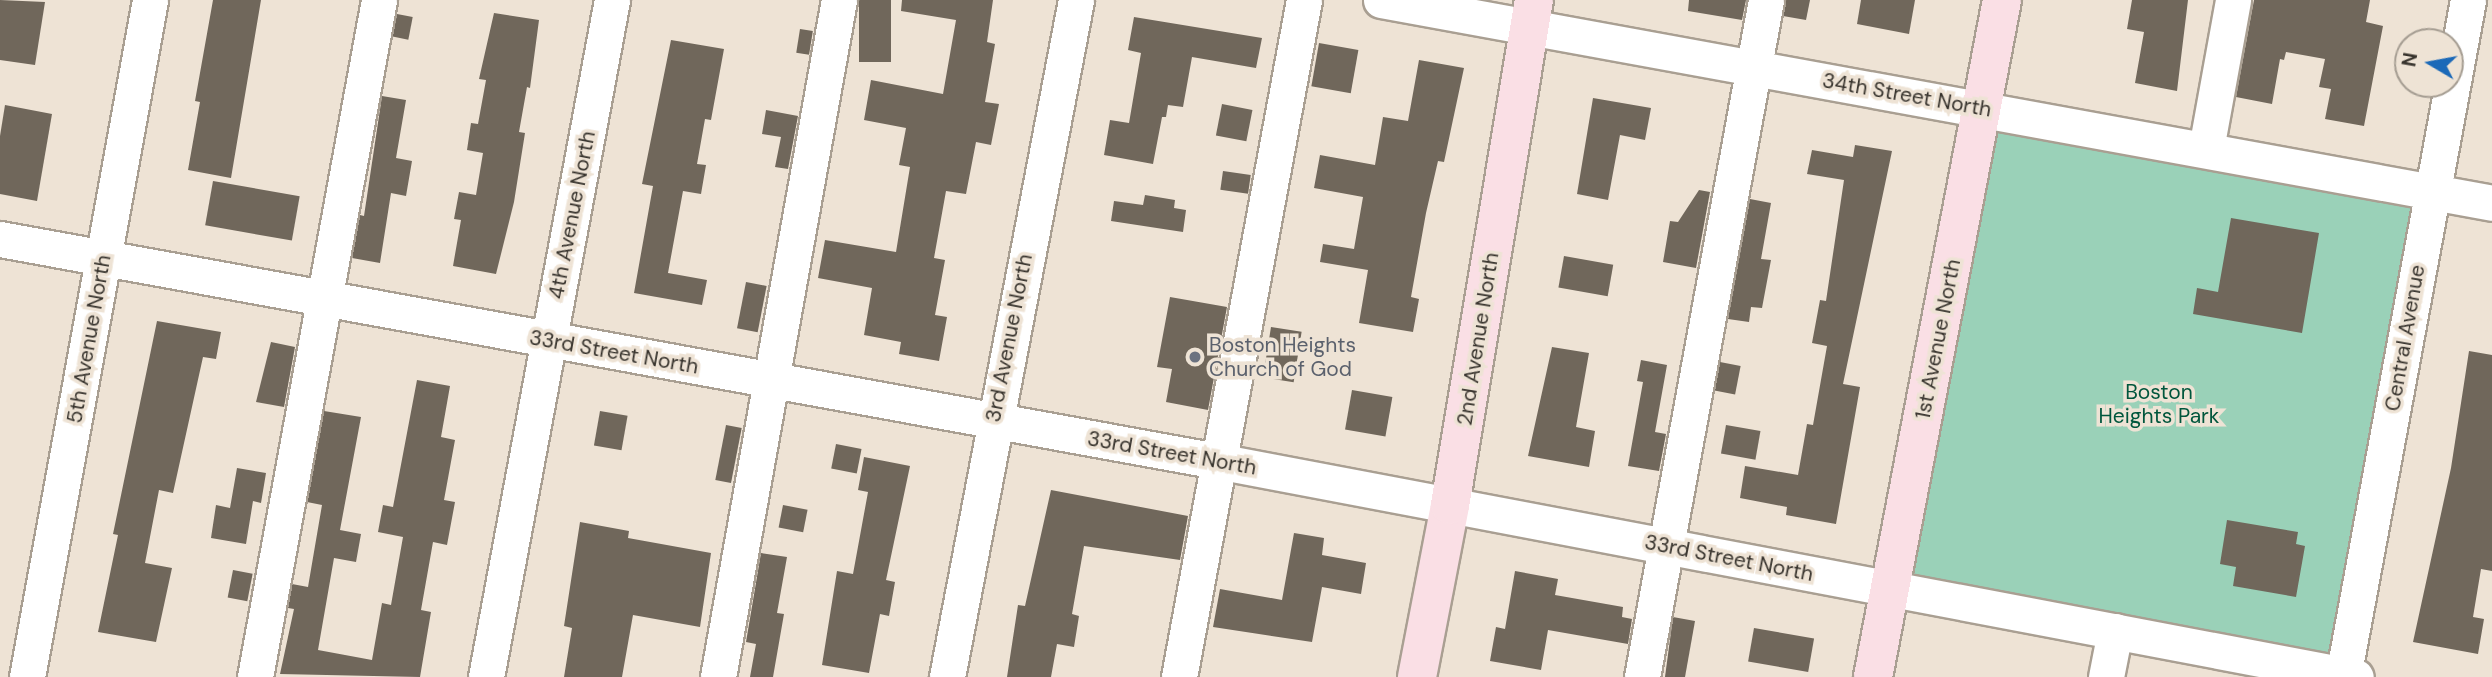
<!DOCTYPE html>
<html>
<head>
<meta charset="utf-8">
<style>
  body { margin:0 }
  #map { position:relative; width:2492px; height:677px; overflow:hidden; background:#eee3d5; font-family:"DM Sans",sans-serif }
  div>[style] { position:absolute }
  .green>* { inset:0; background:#9ad1b8; transform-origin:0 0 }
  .building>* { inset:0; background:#70675b; transform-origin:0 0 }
  .roads { filter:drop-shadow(2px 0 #a99f92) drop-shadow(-2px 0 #a99f92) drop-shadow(0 2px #a99f92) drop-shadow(0 -2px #a99f92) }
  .minor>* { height:35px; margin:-17.5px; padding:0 17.5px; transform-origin:17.5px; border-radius:17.5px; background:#fff }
  .major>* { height:38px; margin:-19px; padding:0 19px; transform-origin:19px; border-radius:19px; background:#fadfe5 }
  .dots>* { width:19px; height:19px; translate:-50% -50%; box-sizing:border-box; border:4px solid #eee3d5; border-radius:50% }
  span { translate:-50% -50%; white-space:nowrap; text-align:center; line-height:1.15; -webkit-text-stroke:7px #eee3d5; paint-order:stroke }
  .street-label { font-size:21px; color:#37332d }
  .worship-label { font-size:21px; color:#5b616d }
  .left { translate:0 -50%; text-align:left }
  .park-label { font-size:21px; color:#00563c }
  .north { position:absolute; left:2394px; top:28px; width:70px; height:70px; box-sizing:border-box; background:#eee3d5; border:2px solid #a59d92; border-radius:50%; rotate:280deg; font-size:19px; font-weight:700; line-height:28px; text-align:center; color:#37332d }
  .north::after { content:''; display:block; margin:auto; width:24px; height:32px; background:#1b69b8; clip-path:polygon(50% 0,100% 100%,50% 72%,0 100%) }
</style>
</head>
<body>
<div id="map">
  <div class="green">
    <i style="left:1983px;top:108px;width:457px;height:489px;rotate:11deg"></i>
  </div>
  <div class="building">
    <i style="clip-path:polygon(0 0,45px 2px,35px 65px,0 60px)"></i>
    <i style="clip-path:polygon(213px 0,261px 0,231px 178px,188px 170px,200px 102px,195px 101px)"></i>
    <i style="left:859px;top:0;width:32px;height:62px"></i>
    <i style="clip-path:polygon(902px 0,993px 0,987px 42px,995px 44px,985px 102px,999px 104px,991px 145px,976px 142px,966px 194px,946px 191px,934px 258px,945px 260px,935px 315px,947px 317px,939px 361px,899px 354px,901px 342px,864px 335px,872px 288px,818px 278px,825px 240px,896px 252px,910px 167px,899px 165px,906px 128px,864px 120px,871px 80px,943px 94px,956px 20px,901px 11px)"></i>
    <i style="clip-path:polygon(1689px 0,1746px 0,1742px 20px,1688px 11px)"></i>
    <i style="clip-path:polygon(1786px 0,1810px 0,1806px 20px,1783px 16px)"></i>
    <i style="clip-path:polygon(1861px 0,1915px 0,1909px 34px,1857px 24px)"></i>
    <i style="clip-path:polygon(2132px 0,2188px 0,2177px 91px,2135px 83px,2144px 32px,2127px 29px)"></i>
    <i style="clip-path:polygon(2254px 0,2370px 0,2366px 22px,2383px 26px,2364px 126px,2325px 119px,2331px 89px,2319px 87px,2325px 59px,2286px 52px,2284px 60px,2280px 59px,2272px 104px,2236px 97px)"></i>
    <i style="clip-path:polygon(494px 13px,539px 20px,530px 88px,527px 87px,519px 132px,525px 133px,514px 202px,496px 274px,453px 266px,461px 220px,454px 219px,459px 192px,476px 195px,483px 153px,467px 150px,471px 123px,478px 124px,486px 80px,479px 79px)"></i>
    <i style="left:397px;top:14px;width:16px;height:23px;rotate:11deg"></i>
    <i style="clip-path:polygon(1134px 17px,1262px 38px,1256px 68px,1192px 57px,1183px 107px,1168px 105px,1166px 117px,1162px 117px,1153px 164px,1104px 155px,1110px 120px,1129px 123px,1141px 53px,1128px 50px)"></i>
    <i style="left:800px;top:29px;width:13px;height:24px;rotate:9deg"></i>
    <i style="clip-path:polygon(671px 40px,724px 49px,711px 120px,705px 119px,697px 164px,706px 165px,701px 194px,683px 191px,668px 273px,707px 280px,702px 305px,634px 293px,653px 186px,642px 184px)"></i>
    <i style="left:1319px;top:43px;width:40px;height:44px;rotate:10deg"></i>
    <i style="clip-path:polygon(1419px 60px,1464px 68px,1444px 162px,1438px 161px,1426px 213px,1411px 297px,1419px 299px,1413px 332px,1359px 323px,1368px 270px,1320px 262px,1323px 244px,1354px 249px,1363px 197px,1314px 188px,1320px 155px,1375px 165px,1383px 117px,1408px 121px)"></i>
    <i style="clip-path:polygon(382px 96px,406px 100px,396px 158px,412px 161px,406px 196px,391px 193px,380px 263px,352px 258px,360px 215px,364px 216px)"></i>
    <i style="clip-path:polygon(1593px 98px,1651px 108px,1645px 140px,1620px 135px,1608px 200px,1577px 194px)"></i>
    <i style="left:1222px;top:104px;width:31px;height:32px;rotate:11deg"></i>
    <i style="clip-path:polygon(5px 105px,52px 114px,37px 201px,0 194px,0 136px)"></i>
    <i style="clip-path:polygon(766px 110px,798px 116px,788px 169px,775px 167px,781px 137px,762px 134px)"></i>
    <i style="clip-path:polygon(1855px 145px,1892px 151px,1843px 384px,1860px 387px,1836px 524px,1786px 515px,1787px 507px,1740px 498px,1745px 466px,1798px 475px,1807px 424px,1813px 425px,1827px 346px,1812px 343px,1820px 300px,1826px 301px,1844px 180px,1807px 174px,1812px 150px,1853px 157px)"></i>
    <i style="left:1223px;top:171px;width:28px;height:19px;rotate:8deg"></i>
    <i style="left:213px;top:181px;width:88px;height:45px;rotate:10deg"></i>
    <i style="clip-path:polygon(1699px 190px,1710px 192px,1696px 268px,1663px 262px,1670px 221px,1678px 222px)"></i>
    <i style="clip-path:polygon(1145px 195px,1175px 200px,1174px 208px,1186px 210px,1183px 232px,1111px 221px,1114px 201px,1143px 205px)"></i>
    <i style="clip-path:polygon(1750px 199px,1771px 203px,1761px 259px,1771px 260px,1762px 308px,1751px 307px,1749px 322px,1728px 319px)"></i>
    <i style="clip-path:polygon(2231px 218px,2319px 233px,2302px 333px,2193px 314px,2197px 288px,2218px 292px)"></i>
    <i style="left:1564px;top:256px;width:50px;height:32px;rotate:10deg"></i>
    <i style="left:746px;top:282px;width:21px;height:47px;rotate:11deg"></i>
    <i style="clip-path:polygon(1170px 297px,1227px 307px,1208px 410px,1166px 402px,1172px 369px,1157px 367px)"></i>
    <i style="clip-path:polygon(157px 321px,221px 332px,216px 359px,203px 357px,173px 493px,159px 490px,145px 563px,172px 568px,156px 642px,98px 632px,118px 535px,113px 534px)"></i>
    <i style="left:1271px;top:327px;width:31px;height:51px;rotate:9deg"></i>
    <i style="clip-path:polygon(271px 342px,295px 347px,284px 407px,256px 402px)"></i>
    <i style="clip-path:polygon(1552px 347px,1589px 353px,1576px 427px,1595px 431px,1589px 467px,1528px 456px)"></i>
    <i style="clip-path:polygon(2469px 351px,2492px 355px,2492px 571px,2481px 569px,2473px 617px,2484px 619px,2478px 654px,2413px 642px,2451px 468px)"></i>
    <i style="clip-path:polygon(1641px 360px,1667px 365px,1655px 432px,1666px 434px,1659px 471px,1628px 466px,1643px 382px,1637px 381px)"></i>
    <i style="left:1720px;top:362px;width:21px;height:29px;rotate:11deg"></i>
    <i style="clip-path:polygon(417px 380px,450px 386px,441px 437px,455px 440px,444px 500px,455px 502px,447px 545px,433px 542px,421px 610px,431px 612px,420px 677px,280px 674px,294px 609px,288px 608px,292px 584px,308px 587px,322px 505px,307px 502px,324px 411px,361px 417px,340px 530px,361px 534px,356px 562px,334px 558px,318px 650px,372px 660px,382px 603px,391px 605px,403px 537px,378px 532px,383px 505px,393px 507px)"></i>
    <i style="left:1352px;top:390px;width:41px;height:40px;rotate:10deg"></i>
    <i style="left:600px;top:411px;width:28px;height:35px;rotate:10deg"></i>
    <i style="left:726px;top:425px;width:16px;height:56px;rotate:11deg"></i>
    <i style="left:1726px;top:425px;width:35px;height:29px;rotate:10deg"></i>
    <i style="left:836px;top:444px;width:26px;height:25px;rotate:11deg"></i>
    <i style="clip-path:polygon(864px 457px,910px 466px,886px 580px,895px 582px,889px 616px,880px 614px,869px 673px,822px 665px,837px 571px,853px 574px,868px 492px,858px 490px)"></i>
    <i style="clip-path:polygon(237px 468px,266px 473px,261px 503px,253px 501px,246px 544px,211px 538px,216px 505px,230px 508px)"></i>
    <i style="clip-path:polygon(1051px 490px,1188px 516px,1180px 560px,1084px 546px,1072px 614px,1079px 616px,1074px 647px,1057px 644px,1051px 677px,1007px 677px,1018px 605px,1025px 606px)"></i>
    <i style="left:783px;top:505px;width:25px;height:23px;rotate:11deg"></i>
    <i style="clip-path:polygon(2227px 520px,2298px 532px,2296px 544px,2305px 546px,2296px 597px,2233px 586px,2236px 567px,2220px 564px)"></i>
    <i style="clip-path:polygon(580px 522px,629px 531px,628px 538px,711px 553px,700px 627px,633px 615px,622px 677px,564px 677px,572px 628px,564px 626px)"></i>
    <i style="clip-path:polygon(1294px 533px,1324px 538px,1322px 555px,1366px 563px,1361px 594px,1322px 587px,1312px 642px,1213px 627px,1220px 589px,1282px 600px)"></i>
    <i style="clip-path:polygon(761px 553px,787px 557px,777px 613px,784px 614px,773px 677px,750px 677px,756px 644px,746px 642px)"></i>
    <i style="left:233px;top:570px;width:20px;height:28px;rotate:11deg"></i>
    <i style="clip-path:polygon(1515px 571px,1558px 579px,1555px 595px,1623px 607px,1622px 617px,1632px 619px,1628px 644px,1548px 630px,1541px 670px,1490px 661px,1496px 627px,1505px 629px)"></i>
    <i style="clip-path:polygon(1673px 617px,1695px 621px,1685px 677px,1665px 677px)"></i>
    <i style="left:1754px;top:628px;width:61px;height:34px;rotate:10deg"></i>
  </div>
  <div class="roads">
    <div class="minor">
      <i style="left:1381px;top:0;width:1129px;rotate:10.35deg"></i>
      <i style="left:2206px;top:149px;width:151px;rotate:-79.7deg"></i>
      <i style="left:0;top:239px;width:1237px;rotate:10.34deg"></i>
      <i style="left:1217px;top:461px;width:1159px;rotate:10.74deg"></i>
      <i style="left:27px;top:677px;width:688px;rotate:-79.7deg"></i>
      <i style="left:255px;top:677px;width:688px;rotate:-79.62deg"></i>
      <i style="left:486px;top:677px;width:689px;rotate:-79.46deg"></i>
      <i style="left:718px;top:677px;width:688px;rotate:-79.87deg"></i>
      <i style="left:947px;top:677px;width:689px;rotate:-79.21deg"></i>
      <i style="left:1179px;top:677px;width:688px;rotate:-79.54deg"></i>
      <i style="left:1642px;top:677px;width:688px;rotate:-79.62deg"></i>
      <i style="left:2106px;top:677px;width:47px;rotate:-78.9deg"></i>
      <i style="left:2343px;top:677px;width:688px;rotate:-79.54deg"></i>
    </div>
    <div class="major">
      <i style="left:1417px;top:677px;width:175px;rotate:-79.1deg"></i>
      <i style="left:1450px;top:505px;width:512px;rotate:-80.56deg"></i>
      <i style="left:1873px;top:677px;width:689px;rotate:-79.21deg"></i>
    </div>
  </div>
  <div class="dots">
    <i style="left:1195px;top:357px;background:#6b7280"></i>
  </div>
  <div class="street-label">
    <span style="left:1907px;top:95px;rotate:10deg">34th Street North</span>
    <span style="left:572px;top:215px;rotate:-79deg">4th Avenue North</span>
    <span style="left:1009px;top:338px;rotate:-79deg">3rd Avenue North</span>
    <span style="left:2405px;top:338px;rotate:-80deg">Central Avenue</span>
    <span style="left:89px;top:339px;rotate:-80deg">5th Avenue North</span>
    <span style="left:1478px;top:339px;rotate:-81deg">2nd Avenue North</span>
    <span style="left:1938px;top:339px;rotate:-79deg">1st Avenue North</span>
    <span style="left:614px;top:352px;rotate:10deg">33rd Street North</span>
    <span style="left:1172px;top:453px;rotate:10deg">33rd Street North</span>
    <span style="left:1729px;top:558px;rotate:11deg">33rd Street North</span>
  </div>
  <div class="worship-label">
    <span class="left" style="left:1209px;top:357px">Boston Heights<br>Church of God</span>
  </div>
  <div class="park-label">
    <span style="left:2159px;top:404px">Boston<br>Heights Park</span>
  </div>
  <div class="north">N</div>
</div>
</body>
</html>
